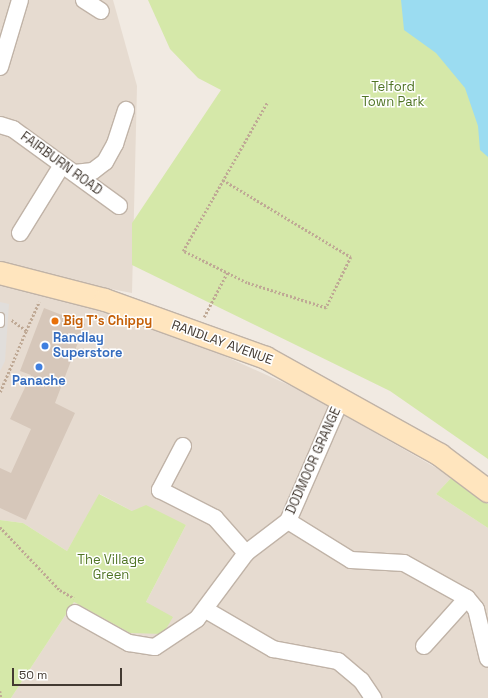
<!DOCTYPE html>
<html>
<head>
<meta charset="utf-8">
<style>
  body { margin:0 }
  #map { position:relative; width:488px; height:698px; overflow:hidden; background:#f1eae2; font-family:"Space Grotesk",sans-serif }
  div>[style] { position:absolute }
  .residential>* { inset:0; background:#e6dbd0 }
  .green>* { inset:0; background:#d5e8a9 }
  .parking>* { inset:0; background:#e1dedb }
  .water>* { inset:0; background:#9bdcf1 }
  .building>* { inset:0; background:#d6c7ba }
  .path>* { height:2.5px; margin-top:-1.25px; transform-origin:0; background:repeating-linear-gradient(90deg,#bfa995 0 2px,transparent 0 4px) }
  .roads { filter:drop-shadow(1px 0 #c0b3a7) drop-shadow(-1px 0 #c0b3a7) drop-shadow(0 1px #c0b3a7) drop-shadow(0 -1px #c0b3a7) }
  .lane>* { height:8px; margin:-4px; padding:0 4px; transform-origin:4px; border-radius:4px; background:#fff }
  .street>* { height:16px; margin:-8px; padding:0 8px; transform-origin:8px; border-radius:8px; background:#fff }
  .secondary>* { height:22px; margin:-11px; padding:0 11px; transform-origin:11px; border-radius:11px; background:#ffe5be }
  .dots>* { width:11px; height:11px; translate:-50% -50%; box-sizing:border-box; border:2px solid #fff; border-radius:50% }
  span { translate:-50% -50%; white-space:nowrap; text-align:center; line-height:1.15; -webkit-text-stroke:3px #fff; paint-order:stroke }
  .park-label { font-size:13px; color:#507525 }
  .street-label { font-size:13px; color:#433a32 }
  .food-label { font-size:13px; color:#c56008; font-weight:700 }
  .left { translate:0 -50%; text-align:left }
  .shop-label { font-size:13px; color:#366cbe; font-weight:700 }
  .scale { position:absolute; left:12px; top:668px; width:110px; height:18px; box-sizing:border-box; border:2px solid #433a32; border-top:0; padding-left:5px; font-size:12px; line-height:14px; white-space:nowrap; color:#433a32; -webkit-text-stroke:3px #fff; paint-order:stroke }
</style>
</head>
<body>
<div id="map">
  <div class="residential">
    <i style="clip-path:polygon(0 0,113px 0,137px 86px,132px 293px,0 268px)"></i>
    <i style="clip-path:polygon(0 276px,99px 304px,196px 343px,302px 391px,452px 477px,436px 494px,488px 528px,488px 698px,11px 698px,74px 602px,130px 633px,186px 525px,132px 511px,100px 494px,67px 551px,23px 523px,0 520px)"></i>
  </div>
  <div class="green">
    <i style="clip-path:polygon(148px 0,488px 0,488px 459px,390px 391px,132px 265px,132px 223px,221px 90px,198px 78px,170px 49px)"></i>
    <i style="clip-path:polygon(452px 477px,488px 504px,488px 528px,436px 494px)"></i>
    <i style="clip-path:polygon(99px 494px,132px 511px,146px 505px,186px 525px,146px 602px,173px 617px,163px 634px,130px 633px,74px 602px,11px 698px,0 698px,0 520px,23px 523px,67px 551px)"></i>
  </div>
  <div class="parking">
    <i style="clip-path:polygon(0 302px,9px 304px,5px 361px,0 371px)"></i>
  </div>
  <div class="water">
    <i style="clip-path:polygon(401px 0,488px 0,488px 157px,480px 150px,478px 126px,465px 88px,436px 53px,404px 30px)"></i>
  </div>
  <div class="building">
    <i style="clip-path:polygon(44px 308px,85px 324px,55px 403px,75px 413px,26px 520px,0 508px,0 468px,11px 473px,31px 429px,10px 419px,31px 375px,20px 371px)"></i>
  </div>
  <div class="path">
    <i style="left:223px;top:180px;width:149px;rotate:31deg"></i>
    <i style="left:351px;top:257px;width:57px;rotate:116.1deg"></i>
    <i style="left:326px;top:308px;width:83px;rotate:-162.4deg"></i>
    <i style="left:247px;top:283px;width:72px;rotate:-153.4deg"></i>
    <i style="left:183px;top:251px;width:172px;rotate:-60.5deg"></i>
    <i style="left:204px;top:317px;width:50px;rotate:-62.4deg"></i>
    <i style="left:26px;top:331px;width:32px;rotate:-66deg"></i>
    <i style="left:0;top:392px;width:66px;rotate:-66.9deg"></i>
    <i style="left:26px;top:331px;width:19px;rotate:-144deg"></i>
    <i style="left:0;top:527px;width:87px;rotate:46.4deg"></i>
    <i style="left:60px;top:590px;width:16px;rotate:30deg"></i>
    <i style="left:0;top:691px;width:7px;rotate:82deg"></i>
  </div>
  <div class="roads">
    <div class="lane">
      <i style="left:0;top:317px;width:6px;rotate:90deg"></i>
    </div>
    <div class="street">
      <i style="left:84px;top:0;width:20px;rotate:33deg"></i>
      <i style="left:0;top:67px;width:70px;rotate:-73.4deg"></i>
      <i style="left:0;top:125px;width:14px;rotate:17deg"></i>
      <i style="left:13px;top:129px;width:131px;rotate:36deg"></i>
      <i style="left:74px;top:173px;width:19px;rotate:-6deg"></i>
      <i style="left:93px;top:171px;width:15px;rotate:-37deg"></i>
      <i style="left:105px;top:162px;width:21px;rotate:-61deg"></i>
      <i style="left:115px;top:144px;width:36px;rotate:-72deg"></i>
      <i style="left:20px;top:233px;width:80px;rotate:-58.3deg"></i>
      <i style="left:183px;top:446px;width:50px;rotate:117.6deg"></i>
      <i style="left:160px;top:490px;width:62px;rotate:27deg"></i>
      <i style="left:215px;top:518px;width:47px;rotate:48.5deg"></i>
      <i style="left:288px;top:521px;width:74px;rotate:31.8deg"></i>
      <i style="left:351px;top:560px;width:53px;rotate:3.2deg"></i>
      <i style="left:404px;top:563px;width:72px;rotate:29.1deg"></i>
      <i style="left:467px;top:598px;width:14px;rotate:51deg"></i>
      <i style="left:476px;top:609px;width:51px;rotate:76.5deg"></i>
      <i style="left:206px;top:610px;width:78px;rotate:30.2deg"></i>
      <i style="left:273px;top:649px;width:66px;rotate:10.5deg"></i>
      <i style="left:338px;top:661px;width:30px;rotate:40deg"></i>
      <i style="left:361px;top:680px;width:22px;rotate:56deg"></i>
      <i style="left:75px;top:613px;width:62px;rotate:29.1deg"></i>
      <i style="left:129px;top:643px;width:26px;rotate:9deg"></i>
      <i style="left:155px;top:647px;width:50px;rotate:-33.7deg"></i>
      <i style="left:197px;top:619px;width:82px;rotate:-53.4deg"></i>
      <i style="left:246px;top:553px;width:53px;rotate:-37.3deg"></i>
      <i style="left:288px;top:521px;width:133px;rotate:-66.5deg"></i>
      <i style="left:424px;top:646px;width:64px;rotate:-48.1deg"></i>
    </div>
    <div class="secondary">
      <i style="left:0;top:273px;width:108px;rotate:14.4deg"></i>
      <i style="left:105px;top:300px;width:171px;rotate:19.8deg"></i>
      <i style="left:266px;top:358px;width:199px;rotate:29.1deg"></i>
      <i style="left:440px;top:455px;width:60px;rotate:36.9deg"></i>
    </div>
  </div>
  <div class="dots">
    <i style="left:55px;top:321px;background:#e8710a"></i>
    <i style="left:45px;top:346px;background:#3f7fe0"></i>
    <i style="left:39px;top:367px;background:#3f7fe0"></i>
  </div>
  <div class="park-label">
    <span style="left:393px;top:95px">Telford<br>Town Park</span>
    <span style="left:111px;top:568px">The Village<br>Green</span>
  </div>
  <div class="street-label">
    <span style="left:61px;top:164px;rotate:36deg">FAIRBURN ROAD</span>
    <span style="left:222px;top:343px;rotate:20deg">RANDLAY AVENUE</span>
    <span style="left:314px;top:461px;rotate:-66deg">DODMOOR GRANGE</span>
  </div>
  <div class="food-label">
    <span class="left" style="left:63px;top:321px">Big T's Chippy</span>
  </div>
  <div class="shop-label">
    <span class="left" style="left:53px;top:346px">Randlay<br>Superstore</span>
    <span style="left:39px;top:381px">Panache</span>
  </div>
  <div class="scale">50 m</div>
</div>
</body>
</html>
